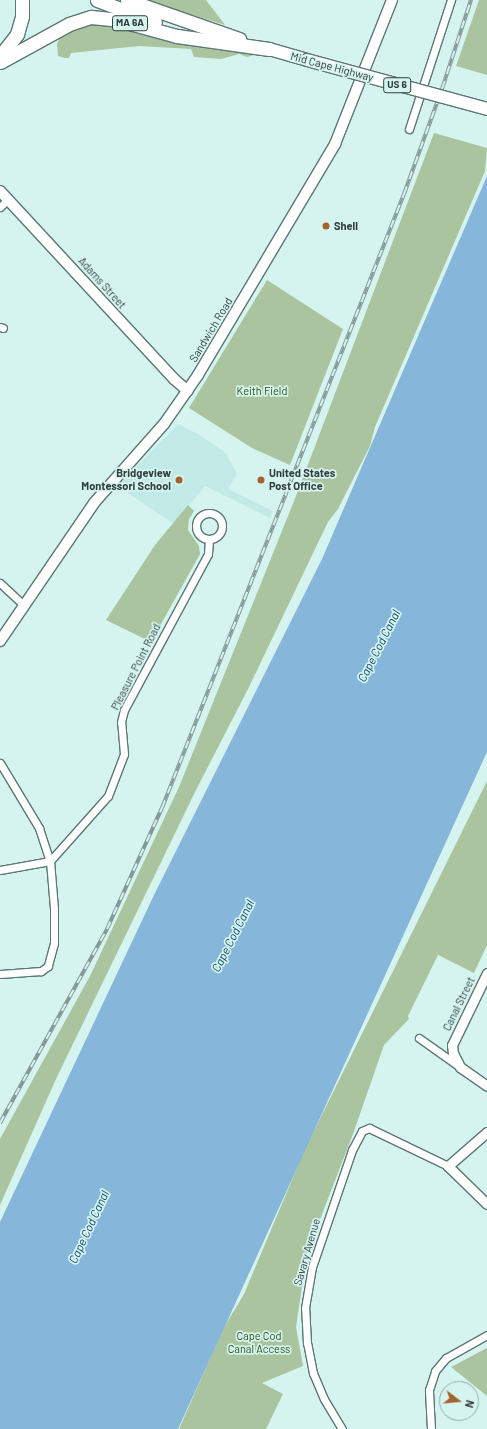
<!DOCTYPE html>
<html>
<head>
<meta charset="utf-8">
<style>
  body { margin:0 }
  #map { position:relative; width:487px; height:1429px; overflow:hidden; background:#d5f4f0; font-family:Barlow,sans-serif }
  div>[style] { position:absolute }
  .built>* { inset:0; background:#c1eae6 }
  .green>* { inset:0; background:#aac49f }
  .water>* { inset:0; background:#86b7db }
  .roads { filter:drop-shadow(1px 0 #5c7775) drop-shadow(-1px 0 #5c7775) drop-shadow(0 1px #5c7775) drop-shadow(0 -1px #5c7775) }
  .minor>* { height:7px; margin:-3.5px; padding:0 3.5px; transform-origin:3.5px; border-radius:3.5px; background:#fff }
  .minor>.ring { margin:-3.5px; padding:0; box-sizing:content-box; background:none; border:7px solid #fff; border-radius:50% }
  .tertiary>* { height:9px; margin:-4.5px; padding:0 4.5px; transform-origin:4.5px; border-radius:4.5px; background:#fff }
  .secondary>* { height:10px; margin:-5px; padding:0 5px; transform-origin:5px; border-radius:5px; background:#fff }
  .trunk>* { height:12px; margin:-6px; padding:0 6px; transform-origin:6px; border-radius:6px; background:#fff }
  .motorway>* { height:13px; margin:-6.5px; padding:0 6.5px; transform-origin:6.5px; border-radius:6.5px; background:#fff }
  .rail>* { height:4px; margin-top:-2px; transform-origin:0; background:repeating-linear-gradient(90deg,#d5f4f0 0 8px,#859a98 0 16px); box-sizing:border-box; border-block:1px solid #859a98 }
  .bridges { filter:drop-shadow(1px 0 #5c7775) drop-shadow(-1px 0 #5c7775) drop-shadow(0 1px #5c7775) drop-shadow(0 -1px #5c7775) }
  .trunk-bridge>* { height:12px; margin:-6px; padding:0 6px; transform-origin:6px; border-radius:6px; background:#fff }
  .dots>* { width:11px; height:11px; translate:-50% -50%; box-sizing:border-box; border:2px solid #d5f4f0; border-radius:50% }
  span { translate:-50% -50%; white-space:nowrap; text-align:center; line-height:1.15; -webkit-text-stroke:3.5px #d5f4f0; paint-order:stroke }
  .shield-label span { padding:1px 3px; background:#d5f4f0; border:1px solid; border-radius:3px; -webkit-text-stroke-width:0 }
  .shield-label { font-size:10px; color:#323e3d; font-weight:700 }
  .street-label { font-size:11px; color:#323e3d }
  .poi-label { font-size:11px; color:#323e3d; font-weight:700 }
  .left { translate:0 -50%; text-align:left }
  .right { translate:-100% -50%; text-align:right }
  .park-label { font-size:11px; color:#275010 }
  .water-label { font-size:12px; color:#0f496c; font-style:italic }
  .north { position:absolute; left:439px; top:1381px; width:40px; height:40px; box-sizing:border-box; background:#d5f4f0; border:1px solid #94aba8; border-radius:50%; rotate:106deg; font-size:11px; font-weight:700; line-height:16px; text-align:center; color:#323e3d }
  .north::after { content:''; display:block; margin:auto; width:14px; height:18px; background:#a3632c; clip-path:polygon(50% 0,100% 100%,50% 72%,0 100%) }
</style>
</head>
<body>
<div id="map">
  <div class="built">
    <i style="clip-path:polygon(178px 424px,198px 434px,226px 453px,237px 474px,228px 489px,273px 511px,270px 518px,205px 486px,174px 524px,118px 486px)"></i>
  </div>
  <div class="green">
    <i style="clip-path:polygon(146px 0,206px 0,225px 25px,173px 9px)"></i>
    <i style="clip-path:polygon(479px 0,487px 0,487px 75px,456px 66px)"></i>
    <i style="clip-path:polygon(100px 22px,252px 53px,258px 54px,247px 57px,239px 54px,221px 59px,194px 57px,191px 49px,139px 46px,71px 53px,69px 58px,65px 58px,58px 56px,57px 44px,62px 33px,79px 25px)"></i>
    <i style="clip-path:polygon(434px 133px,487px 148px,485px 171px,375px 427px,370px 446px,338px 509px,328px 522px,248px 689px,195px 792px,56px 1079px,0 1205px,0 1139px,90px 976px,179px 787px,296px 496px)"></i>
    <i style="clip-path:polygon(267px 280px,343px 329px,290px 465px,252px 448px,189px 408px)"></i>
    <i style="clip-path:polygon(188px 505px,194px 511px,189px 519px,188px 530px,199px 546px,200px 554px,151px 642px,106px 620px,155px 545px)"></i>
    <i style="clip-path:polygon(487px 781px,487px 945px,474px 973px,438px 955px,408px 1016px,409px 1019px,384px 1045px,353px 1134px,307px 1253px,296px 1327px,303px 1366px,262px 1383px,283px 1394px,266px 1429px,179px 1429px,223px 1329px,244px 1294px,305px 1149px)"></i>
    <i style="clip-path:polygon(487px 1348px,487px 1396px,451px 1367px)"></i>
  </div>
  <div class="water">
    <i style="clip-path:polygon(487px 176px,487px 752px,178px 1429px,0 1429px,0 1222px,154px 895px,322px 559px)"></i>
  </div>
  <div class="roads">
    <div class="minor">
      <i style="left:409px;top:129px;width:136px;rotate:-72deg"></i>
      <i style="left:0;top:207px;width:11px;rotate:-45deg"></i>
      <i style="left:0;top:327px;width:3px;rotate:18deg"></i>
      <i class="ring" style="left:196px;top:513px;width:19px;height:19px"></i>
      <i style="left:0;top:583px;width:33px;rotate:43deg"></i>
      <i style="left:0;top:763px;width:76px;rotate:59deg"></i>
      <i style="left:39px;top:828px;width:35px;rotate:72deg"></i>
      <i style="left:50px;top:861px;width:48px;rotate:85.2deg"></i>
      <i style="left:54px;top:909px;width:34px;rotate:90deg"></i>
      <i style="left:54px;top:943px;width:24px;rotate:105deg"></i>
      <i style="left:48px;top:966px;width:9px;rotate:144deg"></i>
      <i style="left:41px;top:971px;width:41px;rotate:175.8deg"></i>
      <i style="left:0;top:870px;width:51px;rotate:-10.2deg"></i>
      <i style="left:50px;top:861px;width:87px;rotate:-48.3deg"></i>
      <i style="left:108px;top:796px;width:45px;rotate:-69.1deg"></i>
      <i style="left:124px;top:754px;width:32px;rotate:-95deg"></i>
      <i style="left:121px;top:722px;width:12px;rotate:-76deg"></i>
      <i style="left:124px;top:710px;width:177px;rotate:-61.7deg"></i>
      <i style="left:208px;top:554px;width:15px;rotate:-86deg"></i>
      <i style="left:419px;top:1038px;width:50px;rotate:35.3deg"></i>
      <i style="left:342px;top:1429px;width:35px;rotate:-121deg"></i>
      <i style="left:324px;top:1399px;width:28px;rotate:-113deg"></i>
      <i style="left:313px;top:1373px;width:31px;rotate:-101deg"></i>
      <i style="left:307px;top:1343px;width:35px;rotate:-93deg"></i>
      <i style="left:305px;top:1308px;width:42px;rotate:-80.3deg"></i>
      <i style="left:312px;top:1267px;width:124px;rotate:-71.1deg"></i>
      <i style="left:352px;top:1150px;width:21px;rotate:-62deg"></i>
      <i style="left:362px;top:1131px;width:8px;rotate:-23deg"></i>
      <i style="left:369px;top:1128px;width:88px;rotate:25.7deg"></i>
      <i style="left:431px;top:1429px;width:39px;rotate:-93deg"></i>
      <i style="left:429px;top:1390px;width:20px;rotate:-72deg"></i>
      <i style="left:435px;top:1371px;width:17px;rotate:-50deg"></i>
      <i style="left:446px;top:1358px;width:47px;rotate:-29.3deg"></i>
    </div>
    <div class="tertiary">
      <i style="left:487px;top:973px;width:80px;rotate:115.9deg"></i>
      <i style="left:452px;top:1045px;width:8px;rotate:83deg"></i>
      <i style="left:453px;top:1053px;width:16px;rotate:63deg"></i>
      <i style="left:460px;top:1067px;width:33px;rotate:35deg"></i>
      <i style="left:487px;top:1132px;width:52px;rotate:138.9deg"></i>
      <i style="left:448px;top:1166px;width:54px;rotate:44.3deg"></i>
    </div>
    <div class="secondary">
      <i style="left:0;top:191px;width:256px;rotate:47.2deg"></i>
      <i style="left:174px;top:379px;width:18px;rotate:41deg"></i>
      <i style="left:0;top:641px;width:167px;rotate:-55.7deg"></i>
      <i style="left:94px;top:503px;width:106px;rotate:-48.5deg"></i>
      <i style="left:164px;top:424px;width:60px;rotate:-55.2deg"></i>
      <i style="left:198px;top:375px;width:269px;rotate:-59.3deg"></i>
      <i style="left:335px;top:144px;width:155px;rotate:-68.4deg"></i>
    </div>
    <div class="trunk">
      <i style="left:269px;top:49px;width:40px;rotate:16deg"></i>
    </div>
    <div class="motorway">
      <i style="left:97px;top:0;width:62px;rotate:20.8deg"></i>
      <i style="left:127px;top:0;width:119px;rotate:19.2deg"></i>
      <i style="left:0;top:56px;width:28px;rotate:-52deg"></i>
      <i style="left:17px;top:34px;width:19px;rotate:-74deg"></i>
      <i style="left:22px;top:16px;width:16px;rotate:-90deg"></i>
      <i style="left:0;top:62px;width:79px;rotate:-28.8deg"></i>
      <i style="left:69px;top:24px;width:23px;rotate:-18deg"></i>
      <i style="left:91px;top:17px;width:27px;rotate:6deg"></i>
      <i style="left:118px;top:20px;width:61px;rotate:15.2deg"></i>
      <i style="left:177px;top:36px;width:93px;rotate:8deg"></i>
    </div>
  </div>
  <div class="rail">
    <i style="left:0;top:1123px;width:222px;rotate:-61.1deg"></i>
    <i style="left:107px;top:929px;width:133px;rotate:-65.6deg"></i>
    <i style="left:162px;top:808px;width:660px;rotate:-68.49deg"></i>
    <i style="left:404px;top:194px;width:112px;rotate:-70.1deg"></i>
    <i style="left:442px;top:89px;width:94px;rotate:-72deg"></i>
  </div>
  <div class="bridges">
    <div class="trunk-bridge">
      <i style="left:307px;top:60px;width:187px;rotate:15.2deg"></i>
    </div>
  </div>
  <div class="dots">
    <i style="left:326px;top:226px;background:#a3632c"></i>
    <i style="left:179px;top:480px;background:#a3632c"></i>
    <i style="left:261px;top:480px;background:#a3632c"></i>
  </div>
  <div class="shield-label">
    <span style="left:130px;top:23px">MA 6A</span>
    <span style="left:397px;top:85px">US 6</span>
  </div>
  <div class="street-label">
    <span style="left:332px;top:67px;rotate:15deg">Mid Cape Highway</span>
    <span style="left:102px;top:283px;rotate:48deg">Adams Street</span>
    <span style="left:211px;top:330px;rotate:-59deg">Sandwich Road</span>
    <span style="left:136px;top:667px;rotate:-63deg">Pleasure Point Road</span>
    <span style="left:459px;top:1004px;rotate:-64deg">Canal Street</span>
    <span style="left:307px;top:1252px;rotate:-74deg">Savary Avenue</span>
  </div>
  <div class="poi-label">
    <span class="left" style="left:334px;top:226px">Shell</span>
    <span class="right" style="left:171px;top:480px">Bridgeview<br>Montessori School</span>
    <span class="left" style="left:269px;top:480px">United States<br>Post Office</span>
  </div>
  <div class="park-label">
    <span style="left:262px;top:391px">Keith Field</span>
    <span style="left:259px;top:1343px">Cape Cod<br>Canal Access</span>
  </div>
  <div class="water-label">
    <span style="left:379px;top:646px;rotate:-63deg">Cape Cod Canal</span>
    <span style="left:233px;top:936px;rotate:-63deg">Cape Cod Canal</span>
    <span style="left:89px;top:1227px;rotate:-65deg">Cape Cod Canal</span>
  </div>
  <div class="north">N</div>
</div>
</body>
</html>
